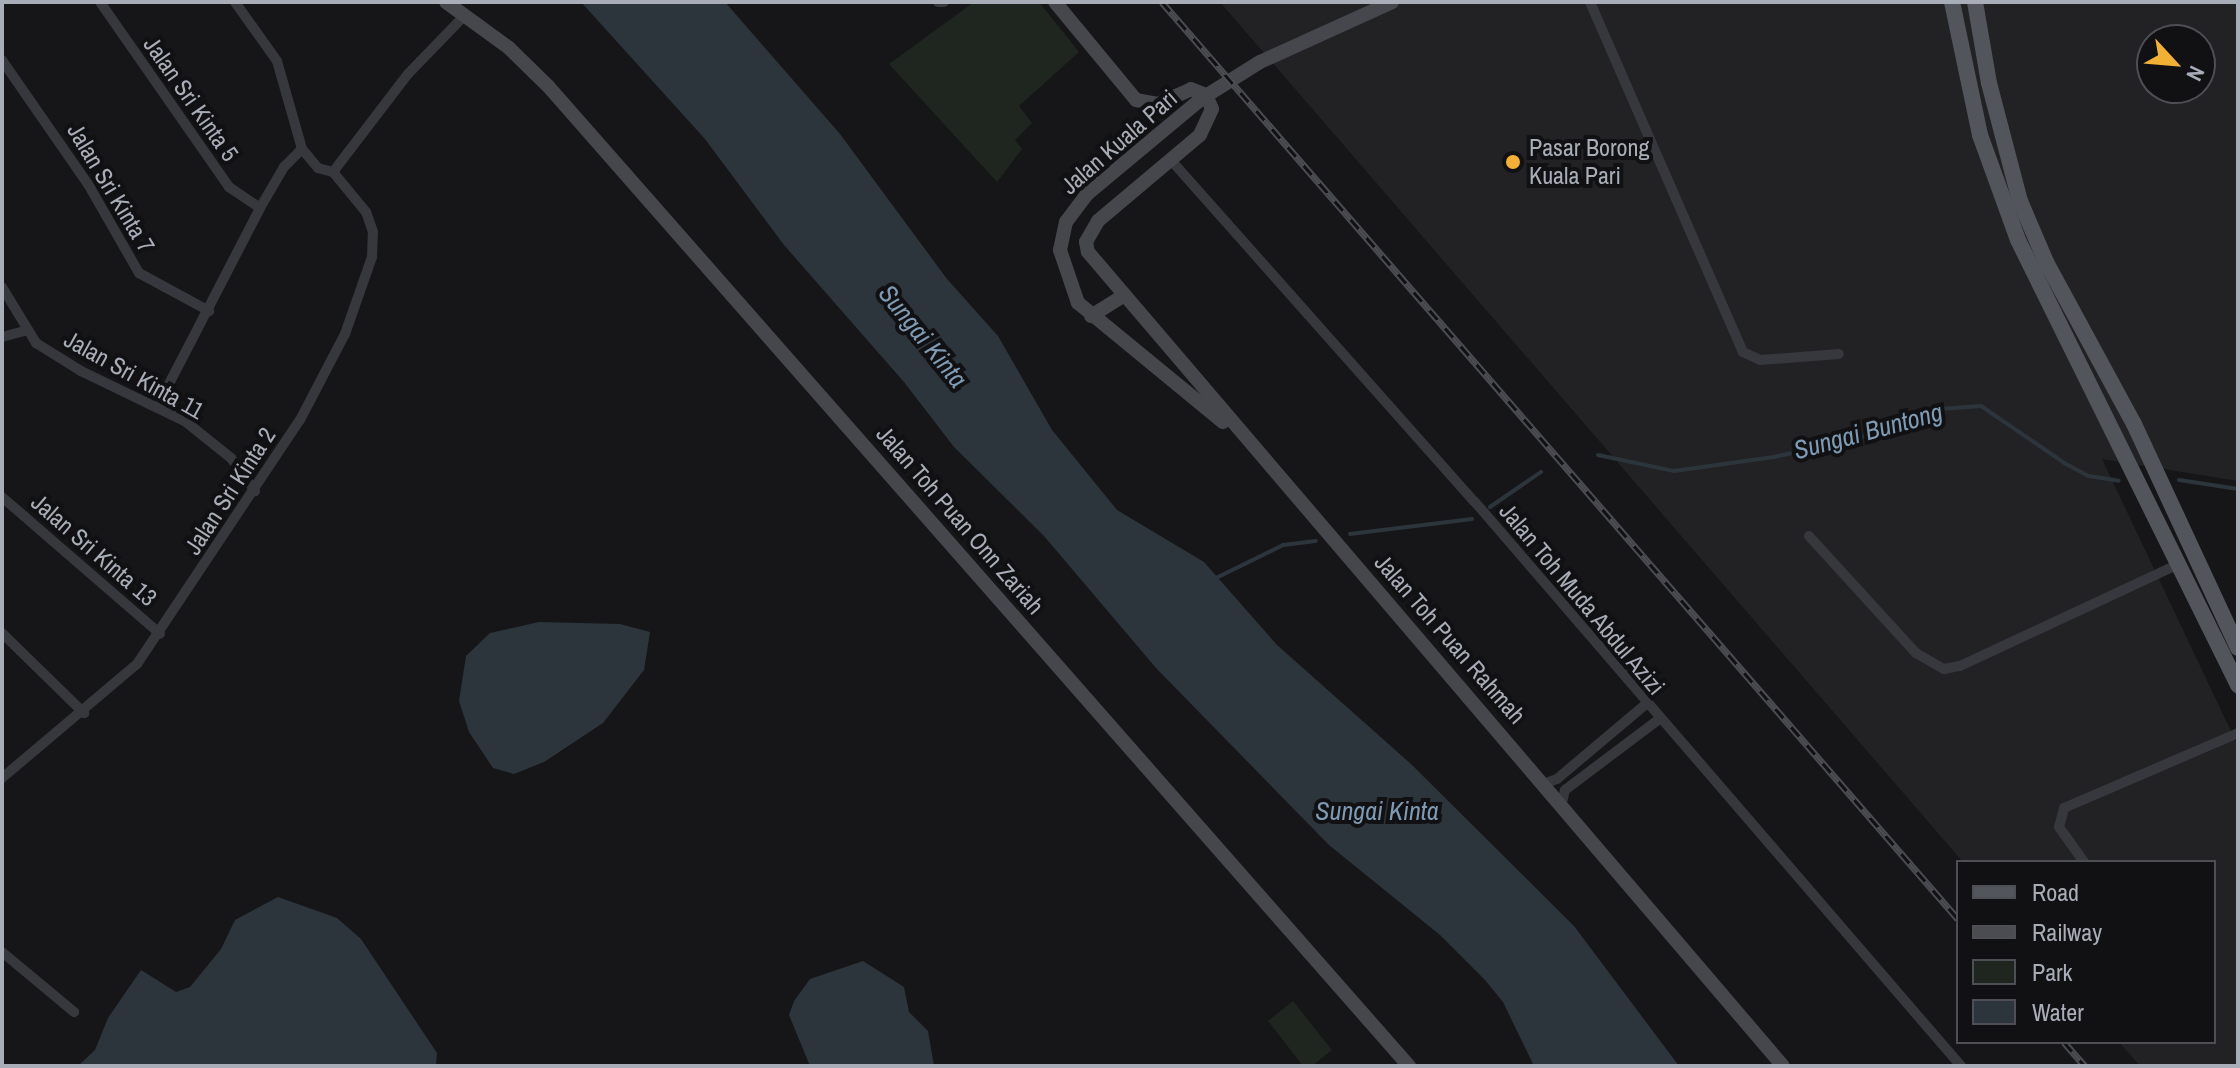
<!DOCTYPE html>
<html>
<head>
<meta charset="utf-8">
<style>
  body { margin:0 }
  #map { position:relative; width:2240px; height:1068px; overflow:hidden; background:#161618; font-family:"Archivo Narrow",sans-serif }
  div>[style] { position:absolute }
  .built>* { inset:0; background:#222225 }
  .green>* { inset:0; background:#1e261f }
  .water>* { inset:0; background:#2c353c }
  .stream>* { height:4px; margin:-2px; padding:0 2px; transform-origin:2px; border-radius:2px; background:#2c353c }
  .street>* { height:10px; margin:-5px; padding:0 5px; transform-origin:5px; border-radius:5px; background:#37383d }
  .secondary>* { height:14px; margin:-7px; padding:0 7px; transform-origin:7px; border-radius:7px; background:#45474d }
  .primary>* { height:16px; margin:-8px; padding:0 8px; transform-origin:8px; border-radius:8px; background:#53555c }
  .rail>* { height:7px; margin-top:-3.5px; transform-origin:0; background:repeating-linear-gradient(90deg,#111113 0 12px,#4a4c52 0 24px); box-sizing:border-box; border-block:2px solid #4a4c52 }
  .dots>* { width:22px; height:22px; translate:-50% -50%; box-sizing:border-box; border:4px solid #111113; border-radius:50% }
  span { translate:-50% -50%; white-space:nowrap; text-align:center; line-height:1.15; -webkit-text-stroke:8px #111113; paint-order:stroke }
  .street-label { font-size:24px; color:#a8adb8 }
  .poi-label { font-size:24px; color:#a8adb8 }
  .left { translate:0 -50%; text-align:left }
  .water-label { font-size:26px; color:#7f9bb3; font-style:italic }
  .frame { position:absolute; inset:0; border:4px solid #a8adb8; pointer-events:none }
  .legend { position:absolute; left:1956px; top:860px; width:260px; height:184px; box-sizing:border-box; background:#111113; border:2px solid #4d4f55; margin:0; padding:10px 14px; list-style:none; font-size:24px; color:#a8adb8 }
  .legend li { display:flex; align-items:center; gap:16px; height:40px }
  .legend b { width:40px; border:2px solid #4d4f55 }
  .north { position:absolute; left:2136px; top:24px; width:80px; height:80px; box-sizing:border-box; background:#111113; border:2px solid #4d4f55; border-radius:50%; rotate:116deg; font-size:22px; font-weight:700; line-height:32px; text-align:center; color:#a8adb8 }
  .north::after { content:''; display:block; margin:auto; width:28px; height:36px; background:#f2b134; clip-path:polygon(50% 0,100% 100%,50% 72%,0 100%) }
</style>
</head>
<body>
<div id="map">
  <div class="built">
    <i style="clip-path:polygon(evenodd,1220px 2px,2238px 2px,2238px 481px,2102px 459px,2238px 746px,2238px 1066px,2140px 1066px,2119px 1042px,2214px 1042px,2214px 862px,1963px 862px,1220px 2px,2152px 40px,2200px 40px,2200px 88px,2152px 88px,2152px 40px)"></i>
  </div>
  <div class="green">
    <i style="clip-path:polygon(974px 2px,1039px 2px,1079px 52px,1019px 106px,1032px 123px,1015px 140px,1022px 149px,997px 182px,889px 64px)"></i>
    <i style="clip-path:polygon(1293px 1001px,1332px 1050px,1312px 1066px,1303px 1066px,1268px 1021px)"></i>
  </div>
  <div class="water">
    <i style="clip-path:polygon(581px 2px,725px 2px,840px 134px,947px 279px,998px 336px,1052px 430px,1117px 510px,1204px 562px,1277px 645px,1411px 764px,1574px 926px,1679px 1066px,1534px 1066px,1503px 1002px,1485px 980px,1440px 935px,1329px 845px,1156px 668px,1044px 536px,954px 447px,904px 382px,784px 245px,705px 139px)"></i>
    <i style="clip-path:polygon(539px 622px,620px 624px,650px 632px,644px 670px,603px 723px,544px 762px,514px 774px,493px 768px,469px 732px,459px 701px,466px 656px,490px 633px)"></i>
    <i style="clip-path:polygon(278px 897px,337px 918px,361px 939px,437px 1053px,436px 1066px,78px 1066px,95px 1050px,108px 1018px,141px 970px,176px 992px,190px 987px,221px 949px,235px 920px)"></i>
    <i style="clip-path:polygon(863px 961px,904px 987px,909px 1012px,928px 1031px,934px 1066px,810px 1066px,789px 1015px,794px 1001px,810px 979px)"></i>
  </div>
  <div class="stream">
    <i style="left:1598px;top:455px;width:78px;rotate:11.9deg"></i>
    <i style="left:1674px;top:471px;width:101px;rotate:-8deg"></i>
    <i style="left:1774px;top:457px;width:87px;rotate:-12.6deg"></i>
    <i style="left:1859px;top:438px;width:73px;rotate:-22.7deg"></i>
    <i style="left:1926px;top:410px;width:55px;rotate:-4.2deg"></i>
    <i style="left:1981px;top:406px;width:103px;rotate:34.3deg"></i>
    <i style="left:2066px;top:464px;width:26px;rotate:28deg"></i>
    <i style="left:2089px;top:476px;width:30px;rotate:9deg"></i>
    <i style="left:2179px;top:480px;width:60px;rotate:8.7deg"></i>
    <i style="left:1490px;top:507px;width:62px;rotate:-34.5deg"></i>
    <i style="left:1350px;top:534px;width:123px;rotate:-7deg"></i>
    <i style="left:1214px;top:579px;width:77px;rotate:-26.2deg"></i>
    <i style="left:1283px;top:545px;width:33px;rotate:-7deg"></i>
  </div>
  <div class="street">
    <i style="left:100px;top:2px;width:226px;rotate:55.1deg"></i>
    <i style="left:229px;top:187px;width:37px;rotate:34deg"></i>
    <i style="left:235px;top:2px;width:72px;rotate:54.6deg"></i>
    <i style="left:277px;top:61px;width:91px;rotate:74.1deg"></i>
    <i style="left:302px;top:149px;width:25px;rotate:50deg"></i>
    <i style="left:318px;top:168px;width:16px;rotate:15deg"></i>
    <i style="left:938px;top:2px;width:6px"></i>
    <i style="left:1590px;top:2px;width:382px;rotate:66.4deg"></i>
    <i style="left:1743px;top:352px;width:19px;rotate:25deg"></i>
    <i style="left:1760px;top:360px;width:79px;rotate:-4.3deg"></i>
    <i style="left:2px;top:60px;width:151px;rotate:55.3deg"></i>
    <i style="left:88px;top:184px;width:103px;rotate:60.2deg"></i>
    <i style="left:139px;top:273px;width:80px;rotate:28.5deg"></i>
    <i style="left:1170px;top:159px;width:459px;rotate:48.4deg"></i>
    <i style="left:1475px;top:502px;width:745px;rotate:49.25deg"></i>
    <i style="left:333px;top:172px;width:123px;rotate:-52.6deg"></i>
    <i style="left:408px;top:74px;width:81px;rotate:-46deg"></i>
    <i style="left:2px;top:287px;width:66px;rotate:58.7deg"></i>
    <i style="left:36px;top:343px;width:53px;rotate:31.9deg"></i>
    <i style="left:81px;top:371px;width:117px;rotate:25.9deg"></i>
    <i style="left:186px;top:422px;width:58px;rotate:38.7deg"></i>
    <i style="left:231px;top:458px;width:41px;rotate:54deg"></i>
    <i style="left:2px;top:337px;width:24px;rotate:-15deg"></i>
    <i style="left:157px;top:407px;width:224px;rotate:-62.6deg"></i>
    <i style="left:260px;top:208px;width:48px;rotate:-59.7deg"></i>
    <i style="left:284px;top:167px;width:25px;rotate:-45deg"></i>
    <i style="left:2px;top:497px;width:209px;rotate:40.9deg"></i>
    <i style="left:1809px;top:536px;width:159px;rotate:47.6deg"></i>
    <i style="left:1916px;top:653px;width:32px;rotate:30deg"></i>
    <i style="left:1944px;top:669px;width:16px;rotate:-11deg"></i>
    <i style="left:1960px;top:666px;width:239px;rotate:-25deg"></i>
    <i style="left:2px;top:633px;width:115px;rotate:44.3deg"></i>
    <i style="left:2px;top:778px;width:177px;rotate:-40.2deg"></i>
    <i style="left:137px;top:664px;width:293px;rotate:-56.3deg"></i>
    <i style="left:300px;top:420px;width:97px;rotate:-62.4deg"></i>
    <i style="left:345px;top:334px;width:82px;rotate:-70.7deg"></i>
    <i style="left:372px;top:257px;width:25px;rotate:-88deg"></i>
    <i style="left:373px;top:232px;width:21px;rotate:-109deg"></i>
    <i style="left:366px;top:212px;width:52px;rotate:-129.5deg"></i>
    <i style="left:1546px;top:783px;width:12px;rotate:-20deg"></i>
    <i style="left:1557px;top:779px;width:115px;rotate:-40.1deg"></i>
    <i style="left:1562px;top:802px;width:12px;rotate:-76deg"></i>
    <i style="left:1565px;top:790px;width:116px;rotate:-37deg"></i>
    <i style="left:2084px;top:862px;width:43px;rotate:-125.5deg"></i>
    <i style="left:2059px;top:827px;width:20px;rotate:-75deg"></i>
    <i style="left:2064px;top:808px;width:189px;rotate:-23.3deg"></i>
    <i style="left:2px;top:952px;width:94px;rotate:39.8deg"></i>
  </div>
  <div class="secondary">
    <i style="left:446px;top:2px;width:78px;rotate:36.1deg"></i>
    <i style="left:509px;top:48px;width:54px;rotate:44.3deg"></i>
    <i style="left:548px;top:86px;width:1305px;rotate:48.7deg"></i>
    <i style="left:1055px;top:2px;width:127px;rotate:50.4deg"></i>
    <i style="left:1136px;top:100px;width:22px;rotate:10deg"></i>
    <i style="left:1158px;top:104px;width:36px;rotate:-24deg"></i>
    <i style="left:1191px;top:89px;width:16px;rotate:22deg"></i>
    <i style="left:1206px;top:95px;width:15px;rotate:67deg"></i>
    <i style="left:1212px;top:109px;width:29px;rotate:115deg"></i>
    <i style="left:1200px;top:135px;width:133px;rotate:139.9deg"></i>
    <i style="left:1098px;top:221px;width:24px;rotate:120deg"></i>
    <i style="left:1086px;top:242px;width:10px;rotate:79deg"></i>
    <i style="left:1088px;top:252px;width:1070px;rotate:49.51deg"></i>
    <i style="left:1091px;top:316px;width:38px;rotate:-32deg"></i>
    <i style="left:1223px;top:422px;width:188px;rotate:-140.6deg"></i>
    <i style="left:1078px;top:303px;width:56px;rotate:-108.8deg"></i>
    <i style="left:1060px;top:250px;width:29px;rotate:-78deg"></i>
    <i style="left:1066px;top:222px;width:35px;rotate:-53deg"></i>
    <i style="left:1087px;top:194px;width:148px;rotate:-39.8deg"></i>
    <i style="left:1201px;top:99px;width:70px;rotate:-32.1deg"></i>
    <i style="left:1260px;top:62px;width:145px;rotate:-24.4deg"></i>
  </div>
  <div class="primary">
    <i style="left:1952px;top:2px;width:136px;rotate:78.1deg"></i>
    <i style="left:1980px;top:135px;width:112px;rotate:70.1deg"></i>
    <i style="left:2018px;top:240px;width:497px;rotate:63.7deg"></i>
    <i style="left:1975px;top:2px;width:82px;rotate:80.2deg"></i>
    <i style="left:1989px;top:83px;width:122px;rotate:75.3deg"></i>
    <i style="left:2020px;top:201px;width:66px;rotate:66.9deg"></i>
    <i style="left:2046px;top:262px;width:184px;rotate:61.5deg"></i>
    <i style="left:2134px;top:424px;width:247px;rotate:65.1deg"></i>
  </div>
  <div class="rail">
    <i style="left:1162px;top:2px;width:1214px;rotate:49.04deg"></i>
    <i style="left:2064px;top:1042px;width:32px;rotate:49deg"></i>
  </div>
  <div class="dots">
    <i style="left:1513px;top:162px;background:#f2b134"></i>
  </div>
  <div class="street-label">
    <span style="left:191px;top:99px;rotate:55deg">Jalan Sri Kinta 5</span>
    <span style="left:1119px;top:142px;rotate:-41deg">Jalan Kuala Pari</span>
    <span style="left:111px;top:188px;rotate:59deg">Jalan Sri Kinta 7</span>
    <span style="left:134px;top:375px;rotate:29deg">Jalan Sri Kinta 11</span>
    <span style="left:230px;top:491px;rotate:-57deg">Jalan Sri Kinta 2</span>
    <span style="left:960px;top:520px;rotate:49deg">Jalan Toh Puan Onn Zariah</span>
    <span style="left:94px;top:550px;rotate:41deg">Jalan Sri Kinta 13</span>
    <span style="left:1582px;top:599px;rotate:50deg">Jalan Toh Muda Abdul Azizi</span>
    <span style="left:1450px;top:639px;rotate:49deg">Jalan Toh Puan Rahmah</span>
  </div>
  <div class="poi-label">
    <span class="left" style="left:1529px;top:162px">Pasar Borong<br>Kuala Pari</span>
  </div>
  <div class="water-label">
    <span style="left:923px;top:336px;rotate:51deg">Sungai Kinta</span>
    <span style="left:1868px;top:431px;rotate:-15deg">Sungai Buntong</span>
    <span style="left:1377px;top:811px">Sungai Kinta</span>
  </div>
  <div class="frame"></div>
  <ul class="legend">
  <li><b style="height:10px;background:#53555c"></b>Road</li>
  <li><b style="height:10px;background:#4a4c52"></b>Railway</li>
  <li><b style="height:22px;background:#1e261f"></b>Park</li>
  <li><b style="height:22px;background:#2c353c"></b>Water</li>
  </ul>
  <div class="north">N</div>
</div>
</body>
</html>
